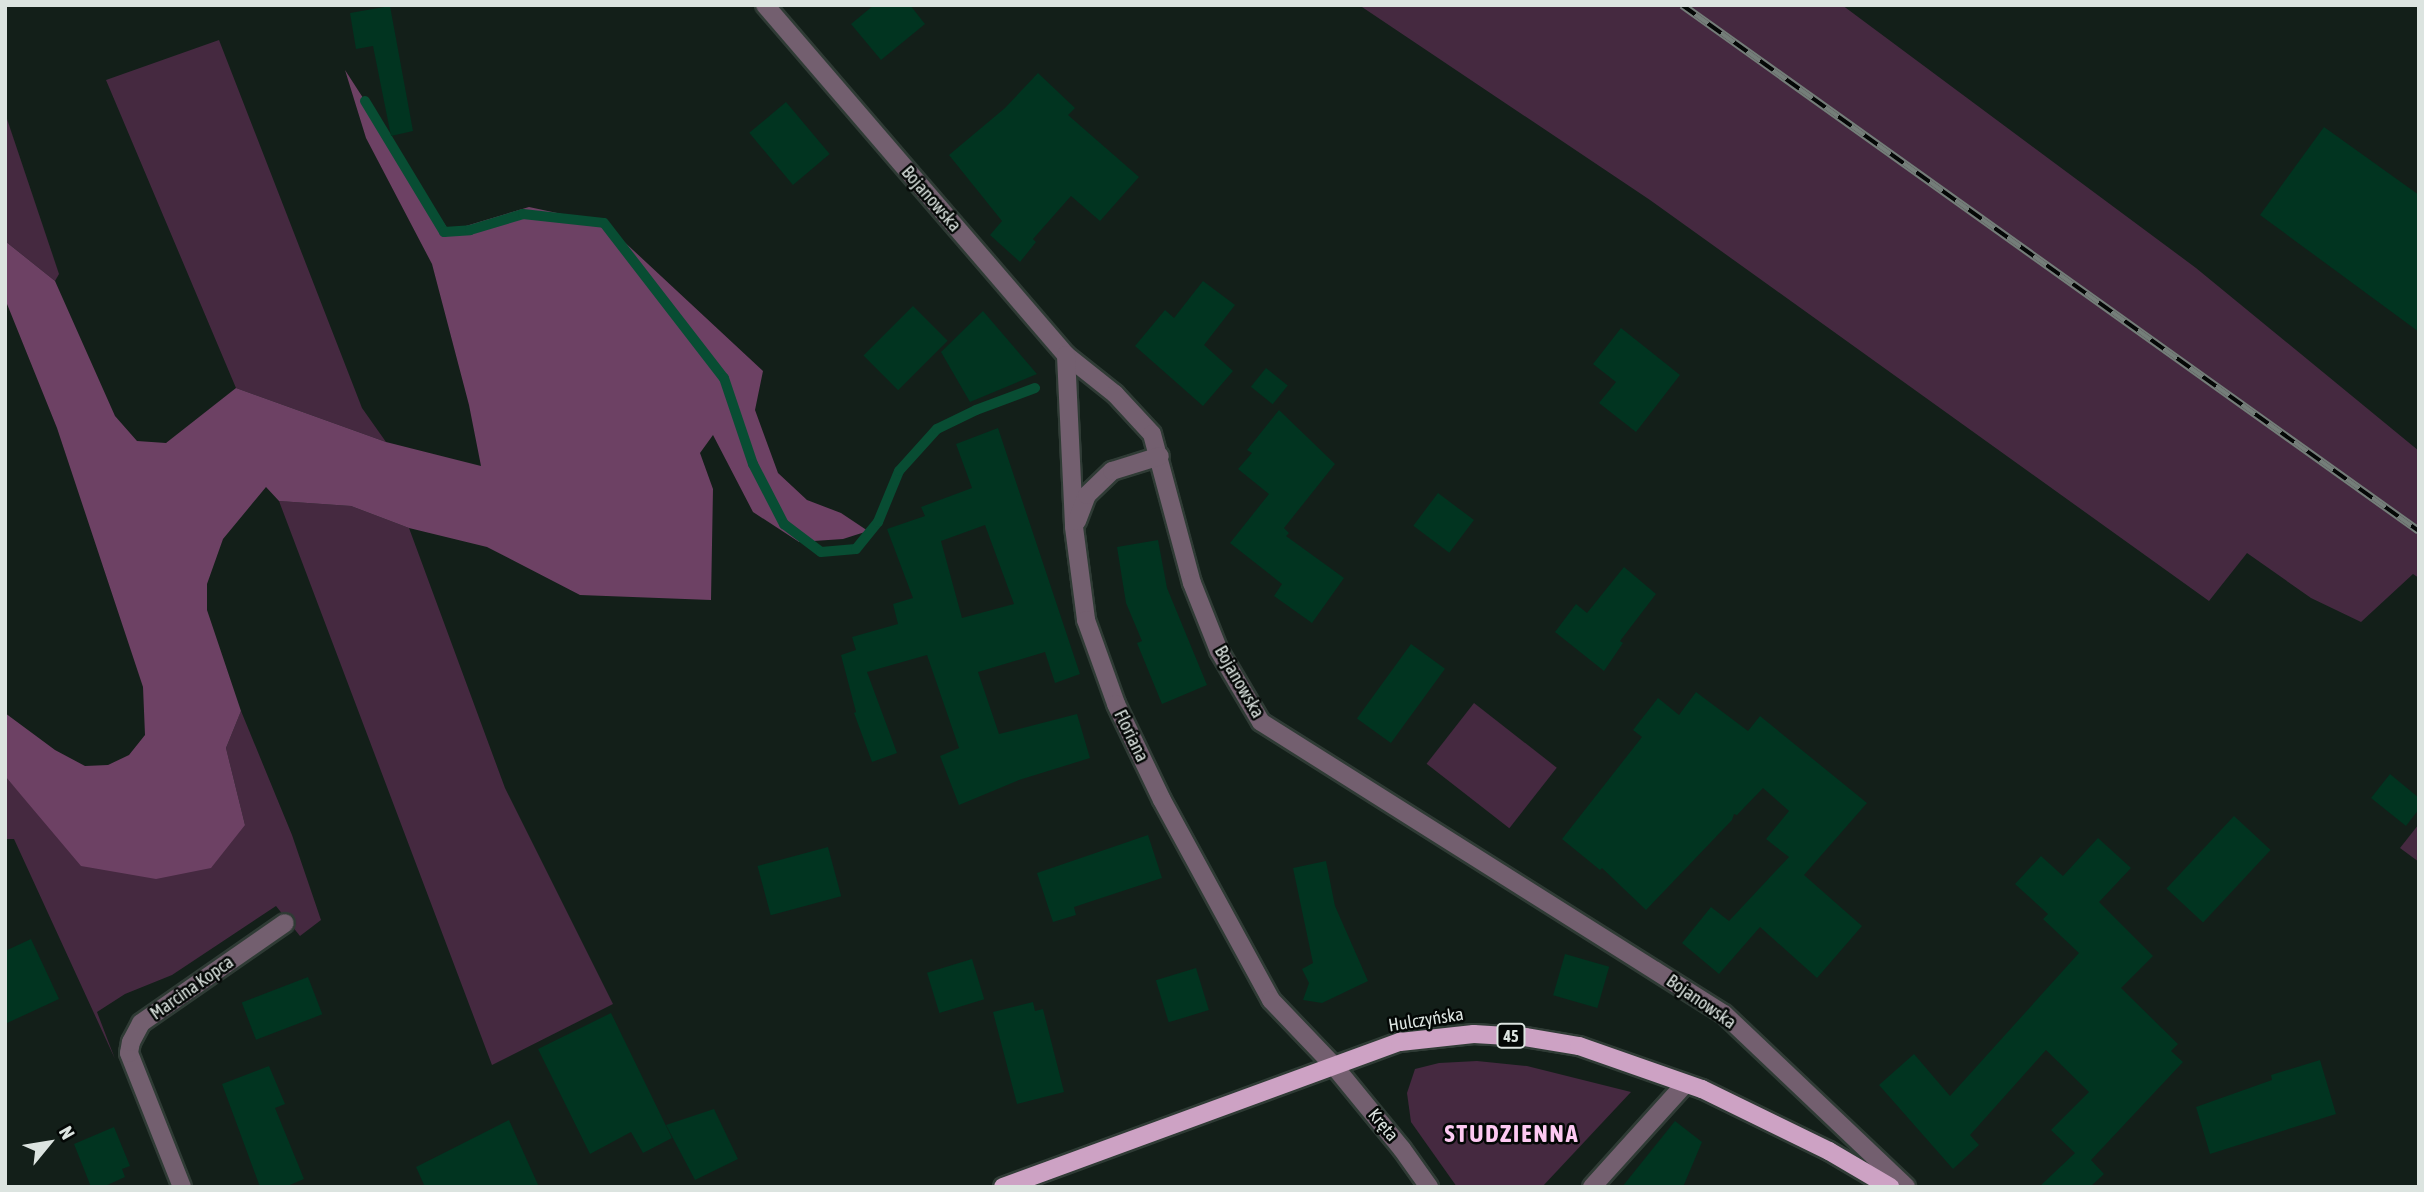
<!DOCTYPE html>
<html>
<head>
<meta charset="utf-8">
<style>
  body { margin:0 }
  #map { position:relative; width:2424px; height:1192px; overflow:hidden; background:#131f19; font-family:"Asap Condensed",sans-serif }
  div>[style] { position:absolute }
  .green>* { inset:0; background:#452940; transform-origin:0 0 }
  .forest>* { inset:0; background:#6d4164 }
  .stream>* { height:10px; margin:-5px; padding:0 5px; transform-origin:5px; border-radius:5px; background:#084d33 }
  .building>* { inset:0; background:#013420; transform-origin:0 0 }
  .roads { filter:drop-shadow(2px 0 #2f3b35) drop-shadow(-2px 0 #2f3b35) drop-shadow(0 2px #2f3b35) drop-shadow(0 -2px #2f3b35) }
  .minor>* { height:18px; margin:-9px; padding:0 9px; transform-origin:9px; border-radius:9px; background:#735f6f }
  .primary>* { height:18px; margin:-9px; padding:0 9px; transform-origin:9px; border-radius:9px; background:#cda2c4 }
  .rail>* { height:8px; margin-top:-4px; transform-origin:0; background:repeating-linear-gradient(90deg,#040806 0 16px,#747e79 0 32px); box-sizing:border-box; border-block:2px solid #747e79 }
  span { translate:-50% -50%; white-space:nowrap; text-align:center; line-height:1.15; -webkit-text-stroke:5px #040806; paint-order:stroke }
  .shield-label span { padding:2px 5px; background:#040806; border:2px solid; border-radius:5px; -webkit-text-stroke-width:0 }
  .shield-label { font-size:16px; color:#dce4e0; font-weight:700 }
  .street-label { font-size:18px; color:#dce4e0 }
  .district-label { font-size:24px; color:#fdc9f2; font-weight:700; letter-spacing:2px }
  .frame { position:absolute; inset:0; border:7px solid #dce4e0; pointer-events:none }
  .north { position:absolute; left:14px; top:1108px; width:70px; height:70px; -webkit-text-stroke:5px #040806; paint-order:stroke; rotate:60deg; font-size:19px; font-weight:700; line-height:28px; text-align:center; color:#dce4e0 }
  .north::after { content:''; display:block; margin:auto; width:24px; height:32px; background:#dce4e0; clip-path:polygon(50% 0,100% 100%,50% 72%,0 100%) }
</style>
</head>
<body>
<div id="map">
  <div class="green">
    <i style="clip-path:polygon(1359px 5px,1842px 5px,2196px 268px,2419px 451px,2419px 578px,2413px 574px,2361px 622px,2311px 598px,2247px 553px,2209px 601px,1650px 200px)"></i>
    <i style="clip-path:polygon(219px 40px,362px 408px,386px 442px,236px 388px,106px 80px)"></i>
    <i style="clip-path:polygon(6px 116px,59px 274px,55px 281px,5px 241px)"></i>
    <i style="clip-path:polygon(279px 501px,351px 506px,409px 528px,505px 788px,613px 1004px,492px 1065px)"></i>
    <i style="left:1474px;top:703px;width:105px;height:77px;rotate:38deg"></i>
    <i style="clip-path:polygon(241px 711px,292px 835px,321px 920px,300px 936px,276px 906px,172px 975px,125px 994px,97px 1012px,115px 1059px,14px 839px,5px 839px,5px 776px,35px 810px,245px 825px,226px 748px)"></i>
    <i style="clip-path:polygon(2419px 824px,2419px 862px,2400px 848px)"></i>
    <i style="clip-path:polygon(1477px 1061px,1527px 1066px,1631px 1092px,1542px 1187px,1457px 1187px,1411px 1122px,1407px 1093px,1415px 1069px,1439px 1063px)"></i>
  </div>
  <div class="forest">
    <i style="clip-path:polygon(345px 70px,449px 231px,529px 207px,604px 223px,763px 371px,755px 410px,778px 473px,807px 500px,841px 513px,868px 531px,843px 539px,799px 542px,753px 512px,713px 435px,700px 453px,713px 489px,711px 600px,580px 595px,487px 547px,409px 528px,351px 506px,279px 501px,266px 487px,223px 539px,207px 584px,207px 610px,241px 711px,226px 748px,245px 825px,211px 868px,156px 879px,81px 866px,5px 776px,5px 713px,55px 750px,85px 766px,108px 765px,129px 755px,145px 735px,143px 687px,57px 428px,5px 299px,5px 241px,55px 281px,115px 416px,137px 441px,166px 443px,236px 388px,386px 442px,481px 466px,469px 405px,432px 264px,366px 138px)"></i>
  </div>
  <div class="stream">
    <i style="left:365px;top:101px;width:153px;rotate:58.9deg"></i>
    <i style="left:444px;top:232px;width:26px;rotate:-4deg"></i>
    <i style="left:470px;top:230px;width:55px;rotate:-16.8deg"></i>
    <i style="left:523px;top:214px;width:81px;rotate:6.3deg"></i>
    <i style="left:604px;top:223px;width:196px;rotate:52.3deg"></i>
    <i style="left:724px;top:378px;width:91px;rotate:71.4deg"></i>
    <i style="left:753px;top:464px;width:68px;rotate:62.7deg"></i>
    <i style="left:784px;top:524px;width:46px;rotate:37.1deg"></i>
    <i style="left:821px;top:552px;width:35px;rotate:-5deg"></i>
    <i style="left:856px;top:549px;width:35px;rotate:-51deg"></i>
    <i style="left:878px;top:522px;width:55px;rotate:-67.6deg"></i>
    <i style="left:899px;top:471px;width:57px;rotate:-47.9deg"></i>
    <i style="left:937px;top:429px;width:43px;rotate:-26deg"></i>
    <i style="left:976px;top:410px;width:63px;rotate:-20.4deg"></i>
  </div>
  <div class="building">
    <i style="clip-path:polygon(874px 5px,910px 5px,925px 24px,881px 60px,851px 24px)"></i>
    <i style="clip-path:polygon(390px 6px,413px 131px,391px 136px,373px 46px,356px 49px,350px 13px)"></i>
    <i style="clip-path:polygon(1038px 73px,1075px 108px,1068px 115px,1139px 177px,1100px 221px,1071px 196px,1033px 239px,1036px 242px,1020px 262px,990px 235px,1002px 221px,949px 155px,1005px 108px)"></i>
    <i style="left:786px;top:102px;width:68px;height:48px;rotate:50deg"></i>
    <i style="clip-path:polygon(2324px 127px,2419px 195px,2419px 332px,2260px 215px)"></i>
    <i style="clip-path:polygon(1203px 281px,1235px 305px,1204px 345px,1233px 371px,1203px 406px,1135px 346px,1165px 310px,1174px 318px)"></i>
    <i style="left:913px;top:306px;width:49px;height:70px;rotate:45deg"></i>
    <i style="clip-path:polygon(983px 311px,1037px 374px,970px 402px,941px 352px)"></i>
    <i style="clip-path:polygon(1621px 328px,1680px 375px,1636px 432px,1599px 403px,1616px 382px,1593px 364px)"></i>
    <i style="left:1266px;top:368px;width:28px;height:24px;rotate:39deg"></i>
    <i style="clip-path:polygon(1279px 410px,1335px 464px,1284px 528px,1289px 533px,1286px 536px,1344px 578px,1312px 623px,1274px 596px,1282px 584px,1230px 543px,1269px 494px,1238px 469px,1252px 453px,1247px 450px)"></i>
    <i style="clip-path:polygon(evenodd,998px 428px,1080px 674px,1055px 683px,1045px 652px,978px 672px,999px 734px,1077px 714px,1090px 758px,1019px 780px,959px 805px,940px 756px,959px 748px,927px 655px,867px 672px,897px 753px,872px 762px,854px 713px,856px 712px,841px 655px,856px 650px,852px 637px,898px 624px,893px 604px,913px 598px,887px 529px,925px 516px,921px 507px,972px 488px,956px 444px,998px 428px,985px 525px,1014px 604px,962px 618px,941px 541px,985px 525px)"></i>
    <i style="left:1438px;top:493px;width:45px;height:41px;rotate:37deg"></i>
    <i style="clip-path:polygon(1158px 540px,1167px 588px,1207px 685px,1162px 704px,1137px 643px,1142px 641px,1126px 603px,1117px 547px)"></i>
    <i style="clip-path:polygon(1624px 567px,1656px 594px,1620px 641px,1623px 643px,1604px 671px,1555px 632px,1576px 604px,1587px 613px)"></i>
    <i style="left:1411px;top:644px;width:42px;height:92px;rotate:36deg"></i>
    <i style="clip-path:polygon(1696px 692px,1748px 731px,1760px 716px,1867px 803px,1804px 875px,1862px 926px,1817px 978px,1760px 927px,1719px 974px,1682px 943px,1711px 907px,1729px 921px,1789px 857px,1766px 839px,1789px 811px,1763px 788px,1737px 815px,1734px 814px,1732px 820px,1646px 910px,1602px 868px,1600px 870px,1562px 839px,1642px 737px,1633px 730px,1658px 698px,1679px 715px)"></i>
    <i style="clip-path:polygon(2390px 774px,2419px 798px,2419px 809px,2406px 826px,2371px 798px)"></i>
    <i style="left:2234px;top:816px;width:50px;height:99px;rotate:43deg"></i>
    <i style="clip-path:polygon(1148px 835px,1162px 878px,1074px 907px,1076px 915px,1053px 922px,1037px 873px)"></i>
    <i style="clip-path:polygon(2098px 838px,2131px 868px,2099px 902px,2153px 956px,2121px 988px,2178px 1044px,2171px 1051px,2183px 1062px,2091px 1160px,2104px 1174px,2090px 1187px,2039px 1187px,2075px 1153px,2051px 1130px,2089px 1092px,2046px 1050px,1970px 1135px,1979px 1145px,1953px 1169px,1879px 1085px,1914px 1054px,1950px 1096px,2079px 953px,2043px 919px,2048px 914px,2015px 884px,2041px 856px,2063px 876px)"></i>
    <i style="left:828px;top:847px;width:51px;height:73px;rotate:75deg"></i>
    <i style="clip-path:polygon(1326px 861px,1335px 906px,1368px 981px,1322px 1003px,1303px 1000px,1309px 983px,1302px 969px,1313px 963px,1293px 868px)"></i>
    <i style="clip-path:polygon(31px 939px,59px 999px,5px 1024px,5px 951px)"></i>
    <i style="left:1565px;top:954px;width:46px;height:43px;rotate:16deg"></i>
    <i style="left:972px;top:959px;width:42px;height:47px;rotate:73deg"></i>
    <i style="left:1196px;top:968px;width:44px;height:42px;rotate:73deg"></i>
    <i style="left:308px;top:977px;width:40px;height:71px;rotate:69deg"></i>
    <i style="clip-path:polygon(1033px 1002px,1035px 1011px,1043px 1009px,1064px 1092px,1017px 1104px,993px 1012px)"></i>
    <i style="clip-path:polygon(611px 1013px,672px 1138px,643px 1153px,631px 1132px,590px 1154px,538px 1049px)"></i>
    <i style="clip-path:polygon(2320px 1060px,2336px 1114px,2210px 1154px,2196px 1107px,2272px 1080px,2271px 1075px)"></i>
    <i style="clip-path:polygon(269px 1066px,285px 1104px,275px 1108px,304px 1179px,285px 1187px,260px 1187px,222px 1084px)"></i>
    <i style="clip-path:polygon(714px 1109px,738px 1159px,695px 1180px,666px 1125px)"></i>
    <i style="clip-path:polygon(509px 1120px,539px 1187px,425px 1187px,416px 1167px)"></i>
    <i style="clip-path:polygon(1675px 1121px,1702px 1142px,1683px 1187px,1622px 1187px)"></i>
    <i style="clip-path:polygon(114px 1127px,130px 1166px,122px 1169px,125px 1177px,103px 1187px,91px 1187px,74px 1144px)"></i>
  </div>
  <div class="roads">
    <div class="minor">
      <i style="left:765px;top:5px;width:462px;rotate:49.3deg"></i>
      <i style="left:1066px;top:355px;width:63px;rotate:38.5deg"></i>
      <i style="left:1115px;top:394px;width:54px;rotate:47.2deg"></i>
      <i style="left:1152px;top:434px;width:154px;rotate:75deg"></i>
      <i style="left:1192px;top:583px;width:73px;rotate:68.3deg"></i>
      <i style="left:1219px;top:651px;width:82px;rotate:59.4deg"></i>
      <i style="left:1261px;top:722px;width:547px;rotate:32.24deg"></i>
      <i style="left:1724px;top:1014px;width:251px;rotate:43.5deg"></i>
      <i style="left:1066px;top:355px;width:172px;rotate:87.3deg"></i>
      <i style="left:1074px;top:527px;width:94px;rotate:82.6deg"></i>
      <i style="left:1086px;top:620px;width:89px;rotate:70.3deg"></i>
      <i style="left:1116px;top:704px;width:106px;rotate:64.4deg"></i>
      <i style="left:1162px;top:800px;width:228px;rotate:61.4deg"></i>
      <i style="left:1271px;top:1000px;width:91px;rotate:46.3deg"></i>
      <i style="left:1334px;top:1066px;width:107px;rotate:50.7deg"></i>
      <i style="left:1402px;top:1149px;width:47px;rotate:54.6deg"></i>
      <i style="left:1077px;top:521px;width:28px;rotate:-69deg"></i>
      <i style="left:1087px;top:495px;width:35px;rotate:-44deg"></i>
      <i style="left:1112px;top:471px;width:50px;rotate:-17.4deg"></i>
      <i style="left:182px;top:1187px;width:144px;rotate:-111.6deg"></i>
      <i style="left:129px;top:1053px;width:11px;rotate:-80deg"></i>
      <i style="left:131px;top:1042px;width:21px;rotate:-62deg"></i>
      <i style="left:141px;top:1023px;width:175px;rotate:-34.8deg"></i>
      <i style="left:1592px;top:1187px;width:139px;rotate:-47.9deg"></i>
    </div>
    <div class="primary">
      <i style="left:1003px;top:1187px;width:423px;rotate:-20.1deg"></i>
      <i style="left:1400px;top:1042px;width:74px;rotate:-6.2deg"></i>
      <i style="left:1474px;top:1034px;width:51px;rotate:3.4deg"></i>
      <i style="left:1525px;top:1037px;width:55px;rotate:9.5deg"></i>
      <i style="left:1579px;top:1046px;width:130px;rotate:19.3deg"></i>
      <i style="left:1702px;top:1089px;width:141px;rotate:26deg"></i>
      <i style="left:1829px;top:1151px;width:71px;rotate:30.5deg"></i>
    </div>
  </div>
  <div class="rail">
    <i style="left:1682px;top:5px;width:905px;rotate:35.52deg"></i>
  </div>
  <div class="shield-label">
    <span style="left:1511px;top:1036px">45</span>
  </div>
  <div class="street-label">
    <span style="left:931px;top:199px;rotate:49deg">Bojanowska</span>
    <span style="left:1239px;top:682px;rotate:60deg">Bojanowska</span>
    <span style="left:1131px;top:736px;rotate:64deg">Floriana</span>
    <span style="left:192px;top:988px;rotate:-35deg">Marcina Kopca</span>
    <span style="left:1701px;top:1002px;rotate:35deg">Bojanowska</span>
    <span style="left:1426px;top:1020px;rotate:-9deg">Hulczyńska</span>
    <span style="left:1383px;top:1125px;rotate:50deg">Kręta</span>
  </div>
  <div class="district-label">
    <span style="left:1512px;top:1134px">STUDZIENNA</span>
  </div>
  <div class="frame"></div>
  <div class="north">N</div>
</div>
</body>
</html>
